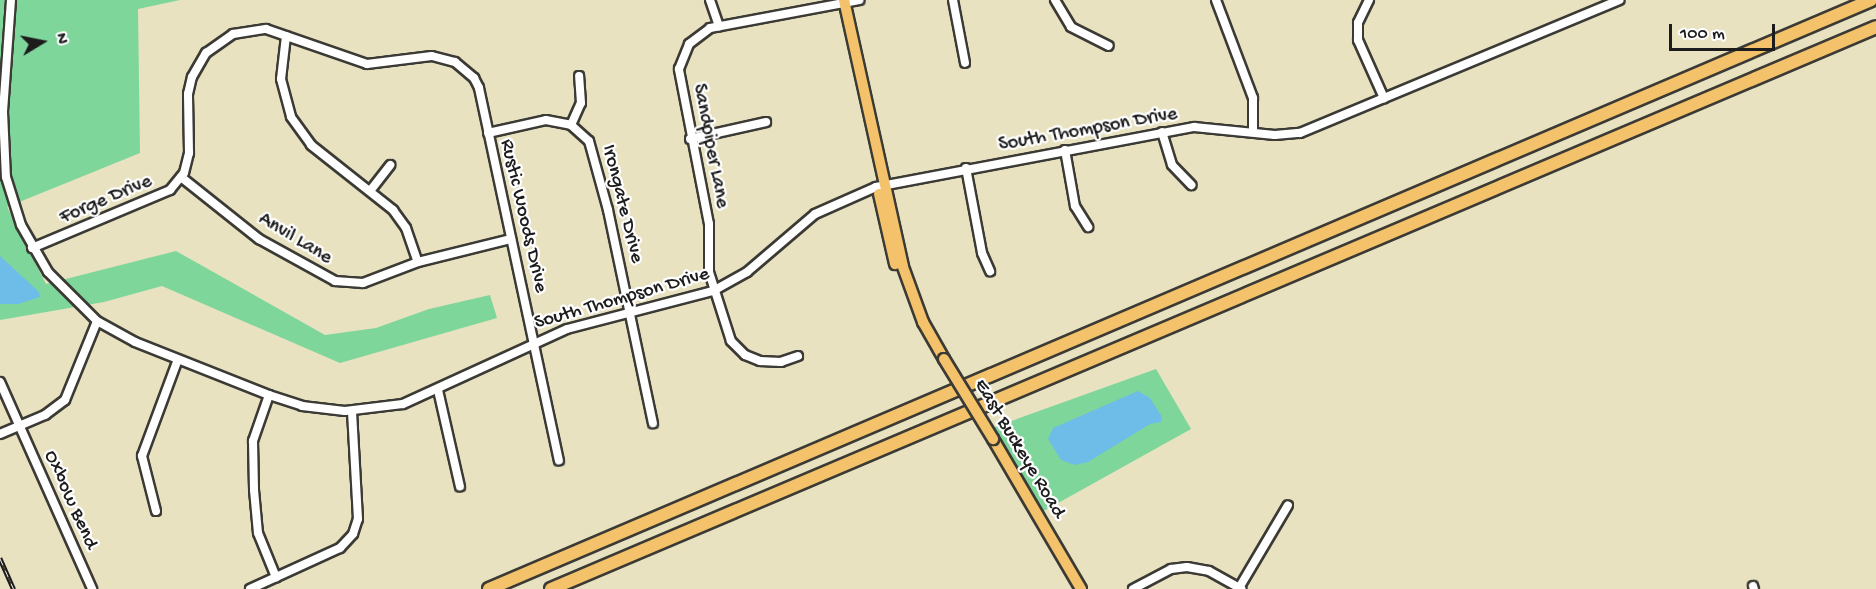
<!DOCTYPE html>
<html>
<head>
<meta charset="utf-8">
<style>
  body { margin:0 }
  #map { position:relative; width:1876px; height:589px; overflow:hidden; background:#e8e2c0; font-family:"Gochi Hand",sans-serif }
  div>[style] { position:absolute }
  .green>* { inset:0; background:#7ed69b }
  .water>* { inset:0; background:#6dbde8 }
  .roads { filter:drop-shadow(2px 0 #3b3a35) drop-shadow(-2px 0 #3b3a35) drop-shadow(0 2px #3b3a35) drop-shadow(0 -2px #3b3a35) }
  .minor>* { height:8px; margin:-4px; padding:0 4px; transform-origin:4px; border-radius:4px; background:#fff }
  .major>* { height:10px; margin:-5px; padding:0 5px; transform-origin:5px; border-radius:5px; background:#f3c26a }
  .highway>* { height:12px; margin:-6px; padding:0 6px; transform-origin:6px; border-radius:6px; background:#f3c26a }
  .rail>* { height:4.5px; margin-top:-2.25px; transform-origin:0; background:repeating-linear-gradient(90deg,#fff 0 7px,#1c1c1c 0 14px); box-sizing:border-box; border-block:2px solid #1c1c1c }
  .bridges { filter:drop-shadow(2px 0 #3b3a35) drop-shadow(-2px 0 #3b3a35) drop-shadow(0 2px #3b3a35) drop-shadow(0 -2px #3b3a35) }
  .major-bridge>* { height:10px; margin:-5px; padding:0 5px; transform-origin:5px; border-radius:5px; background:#f3c26a }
  span { translate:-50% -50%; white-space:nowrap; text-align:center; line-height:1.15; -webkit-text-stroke:4.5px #fff; paint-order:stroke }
  .street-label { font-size:20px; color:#1c1c1c }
  .north { position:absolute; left:12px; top:12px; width:60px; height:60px; -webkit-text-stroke:4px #fff; paint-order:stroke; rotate:80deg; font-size:16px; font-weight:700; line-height:24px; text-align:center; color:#1c1c1c }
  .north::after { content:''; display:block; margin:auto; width:21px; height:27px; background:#1c1c1c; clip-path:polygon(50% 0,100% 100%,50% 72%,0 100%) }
  .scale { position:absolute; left:1669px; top:24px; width:106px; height:27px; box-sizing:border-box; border:3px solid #1c1c1c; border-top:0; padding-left:8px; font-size:18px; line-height:21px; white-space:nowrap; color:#1c1c1c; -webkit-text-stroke:4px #fff; paint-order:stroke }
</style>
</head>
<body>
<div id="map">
  <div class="green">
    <i style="clip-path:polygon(0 0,180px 0,138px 9px,140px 153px,7px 207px,46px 284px,176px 251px,325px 335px,376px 328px,429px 309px,490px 295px,497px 318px,340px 363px,162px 286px,104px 302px,0 320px)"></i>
    <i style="clip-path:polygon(1156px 369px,1191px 429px,1042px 512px,992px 428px)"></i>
  </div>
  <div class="water">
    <i style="clip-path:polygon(0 256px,39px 292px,40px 297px,18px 304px,0 304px)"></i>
    <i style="clip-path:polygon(1138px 391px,1150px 398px,1162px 417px,1161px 422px,1150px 424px,1088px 462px,1075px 465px,1061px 460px,1048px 439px,1053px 428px)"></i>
  </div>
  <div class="roads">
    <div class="minor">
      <i style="left:11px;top:0;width:112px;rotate:94.1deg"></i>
      <i style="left:3px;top:112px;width:65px;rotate:87.4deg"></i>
      <i style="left:6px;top:177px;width:50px;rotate:72.6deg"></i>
      <i style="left:21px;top:225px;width:54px;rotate:60.1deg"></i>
      <i style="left:48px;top:272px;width:69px;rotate:45deg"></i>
      <i style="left:97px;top:321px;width:43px;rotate:28.9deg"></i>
      <i style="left:135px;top:342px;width:144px;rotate:21.6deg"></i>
      <i style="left:269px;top:395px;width:35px;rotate:18deg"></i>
      <i style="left:302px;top:406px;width:43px;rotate:6.6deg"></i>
      <i style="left:345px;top:411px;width:58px;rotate:-6.9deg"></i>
      <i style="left:403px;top:404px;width:180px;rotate:-24.6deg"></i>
      <i style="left:567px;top:329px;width:151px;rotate:-14.6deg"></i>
      <i style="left:713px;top:291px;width:39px;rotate:-29deg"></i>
      <i style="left:747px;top:272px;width:89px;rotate:-40.5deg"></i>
      <i style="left:815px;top:214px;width:67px;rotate:-23.9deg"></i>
      <i style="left:876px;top:187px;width:324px;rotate:-10.7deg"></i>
      <i style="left:1194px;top:127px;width:81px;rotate:5.6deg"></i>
      <i style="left:1275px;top:135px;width:25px;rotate:-5deg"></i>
      <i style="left:1300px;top:133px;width:346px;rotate:-22.6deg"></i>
      <i style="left:710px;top:0;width:28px;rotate:71deg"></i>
      <i style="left:953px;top:0;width:64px;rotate:79.2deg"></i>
      <i style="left:1055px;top:0;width:31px;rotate:59deg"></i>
      <i style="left:1071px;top:27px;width:42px;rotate:26.6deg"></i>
      <i style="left:1216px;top:0;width:105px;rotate:69.3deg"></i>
      <i style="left:1253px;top:98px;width:34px;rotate:90deg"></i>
      <i style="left:1369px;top:0;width:25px;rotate:116deg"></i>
      <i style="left:1358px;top:23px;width:17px;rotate:90deg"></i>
      <i style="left:1358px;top:40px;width:64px;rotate:65.9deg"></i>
      <i style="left:286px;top:36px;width:43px;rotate:96.6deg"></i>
      <i style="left:281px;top:79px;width:39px;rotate:75deg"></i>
      <i style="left:291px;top:117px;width:34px;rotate:54deg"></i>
      <i style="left:311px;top:145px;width:105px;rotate:38.4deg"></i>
      <i style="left:393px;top:210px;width:22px;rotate:54deg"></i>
      <i style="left:406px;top:228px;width:36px;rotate:71deg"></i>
      <i style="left:571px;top:125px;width:24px;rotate:-66deg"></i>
      <i style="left:581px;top:103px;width:27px;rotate:-94deg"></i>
      <i style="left:1162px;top:132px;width:34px;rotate:73deg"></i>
      <i style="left:1172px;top:165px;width:28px;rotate:46deg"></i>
      <i style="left:488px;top:133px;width:59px;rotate:-12.6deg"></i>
      <i style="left:546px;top:120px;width:25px;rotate:11deg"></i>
      <i style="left:571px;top:125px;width:24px;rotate:42deg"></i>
      <i style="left:589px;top:141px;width:72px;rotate:74.6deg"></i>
      <i style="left:608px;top:210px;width:218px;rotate:78.1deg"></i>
      <i style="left:690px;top:139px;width:78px;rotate:-12.6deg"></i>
      <i style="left:1065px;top:150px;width:57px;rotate:79.9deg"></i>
      <i style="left:1075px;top:206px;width:25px;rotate:58deg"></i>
      <i style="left:966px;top:168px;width:86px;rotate:79.3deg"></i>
      <i style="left:982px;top:253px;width:20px;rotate:66deg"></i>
      <i style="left:181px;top:177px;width:100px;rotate:38.5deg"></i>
      <i style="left:259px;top:239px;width:87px;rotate:28.9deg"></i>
      <i style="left:335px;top:281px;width:28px;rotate:4deg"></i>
      <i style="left:363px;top:283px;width:59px;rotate:-20.9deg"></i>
      <i style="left:418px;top:262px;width:96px;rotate:-13.9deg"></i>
      <i style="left:370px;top:191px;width:33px;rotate:-52deg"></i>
      <i style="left:32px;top:248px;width:150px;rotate:-22.8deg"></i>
      <i style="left:170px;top:190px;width:22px;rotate:-51deg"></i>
      <i style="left:184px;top:173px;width:21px;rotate:-76deg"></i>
      <i style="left:189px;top:153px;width:59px;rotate:-91deg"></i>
      <i style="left:188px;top:94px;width:17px;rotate:-77deg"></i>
      <i style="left:192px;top:77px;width:28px;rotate:-60deg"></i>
      <i style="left:206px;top:53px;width:33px;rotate:-35deg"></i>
      <i style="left:233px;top:34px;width:33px;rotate:-9deg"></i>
      <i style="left:266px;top:29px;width:107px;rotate:19.1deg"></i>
      <i style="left:367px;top:64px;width:65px;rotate:-7deg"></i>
      <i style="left:432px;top:56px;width:24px;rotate:15deg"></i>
      <i style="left:455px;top:62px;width:25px;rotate:40deg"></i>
      <i style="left:474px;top:78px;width:11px;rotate:63deg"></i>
      <i style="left:479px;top:88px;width:381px;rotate:77.9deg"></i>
      <i style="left:798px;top:356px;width:18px;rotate:161deg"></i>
      <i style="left:781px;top:362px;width:21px;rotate:-177deg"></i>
      <i style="left:760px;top:361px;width:16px;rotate:-158deg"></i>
      <i style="left:745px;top:355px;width:20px;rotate:-135deg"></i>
      <i style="left:731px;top:341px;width:72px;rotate:-107.7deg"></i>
      <i style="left:709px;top:272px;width:48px;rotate:-90deg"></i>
      <i style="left:709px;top:224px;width:158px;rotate:-101deg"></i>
      <i style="left:679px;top:69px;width:27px;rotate:-68deg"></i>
      <i style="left:689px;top:44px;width:26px;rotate:-37deg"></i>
      <i style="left:710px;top:28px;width:152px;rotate:-10.6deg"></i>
      <i style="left:0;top:382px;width:227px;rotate:66deg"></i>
      <i style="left:438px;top:390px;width:99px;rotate:77.2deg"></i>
      <i style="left:269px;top:395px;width:49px;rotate:109.2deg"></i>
      <i style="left:253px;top:441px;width:49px;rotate:88.8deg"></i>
      <i style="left:254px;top:490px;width:43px;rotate:84.7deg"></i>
      <i style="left:258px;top:533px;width:48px;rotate:67.8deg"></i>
      <i style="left:0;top:434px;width:49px;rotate:-22.9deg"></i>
      <i style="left:45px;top:415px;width:25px;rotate:-37deg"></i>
      <i style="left:65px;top:400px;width:85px;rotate:-67.9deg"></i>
      <i style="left:156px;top:511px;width:57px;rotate:-104.3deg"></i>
      <i style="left:142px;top:456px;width:103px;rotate:-69.6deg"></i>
      <i style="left:1753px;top:586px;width:3px;rotate:72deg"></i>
      <i style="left:1239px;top:588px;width:96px;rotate:-59.4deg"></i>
      <i style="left:250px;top:589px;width:99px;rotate:-24.5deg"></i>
      <i style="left:340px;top:548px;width:19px;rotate:-47deg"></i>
      <i style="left:353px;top:534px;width:16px;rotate:-72deg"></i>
      <i style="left:358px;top:519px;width:108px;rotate:-93.2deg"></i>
      <i style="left:1133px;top:589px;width:43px;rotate:-27.8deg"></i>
      <i style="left:1171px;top:569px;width:16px;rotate:-7deg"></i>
      <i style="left:1187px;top:567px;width:22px;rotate:10deg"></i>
      <i style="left:1209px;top:571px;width:37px;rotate:29deg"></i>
    </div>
    <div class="major">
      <i style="left:844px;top:0;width:273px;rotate:77.5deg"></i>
      <i style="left:903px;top:267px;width:59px;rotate:70deg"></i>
      <i style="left:923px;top:322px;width:43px;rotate:60.4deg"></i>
      <i style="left:879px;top:194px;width:72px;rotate:77.1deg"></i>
      <i style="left:993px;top:439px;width:174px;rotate:59.6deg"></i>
    </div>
    <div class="highway">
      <i style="left:489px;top:589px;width:1502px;rotate:-23.08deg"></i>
      <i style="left:551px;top:589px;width:1439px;rotate:-22.98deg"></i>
    </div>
  </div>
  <div class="rail">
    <i style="left:0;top:558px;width:34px;rotate:66deg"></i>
  </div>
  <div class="bridges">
    <div class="major-bridge">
      <i style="left:944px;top:359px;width:94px;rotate:58.5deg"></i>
    </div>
  </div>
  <div class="street-label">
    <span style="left:1088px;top:130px;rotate:-10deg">South Thompson Drive</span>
    <span style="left:710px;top:146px;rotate:79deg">Sandpiper Lane</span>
    <span style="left:106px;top:200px;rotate:-23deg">Forge Drive</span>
    <span style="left:622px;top:204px;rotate:76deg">Irongate Drive</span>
    <span style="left:523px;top:216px;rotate:77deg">Rustic Woods Drive</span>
    <span style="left:295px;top:239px;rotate:31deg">Anvil Lane</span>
    <span style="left:622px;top:299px;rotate:-16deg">South Thompson Drive</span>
    <span style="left:1019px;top:449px;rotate:59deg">East Buckeye Road</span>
    <span style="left:70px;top:500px;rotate:66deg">Oxbow Bend</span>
  </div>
  <div class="north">N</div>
  <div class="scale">100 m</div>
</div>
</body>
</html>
